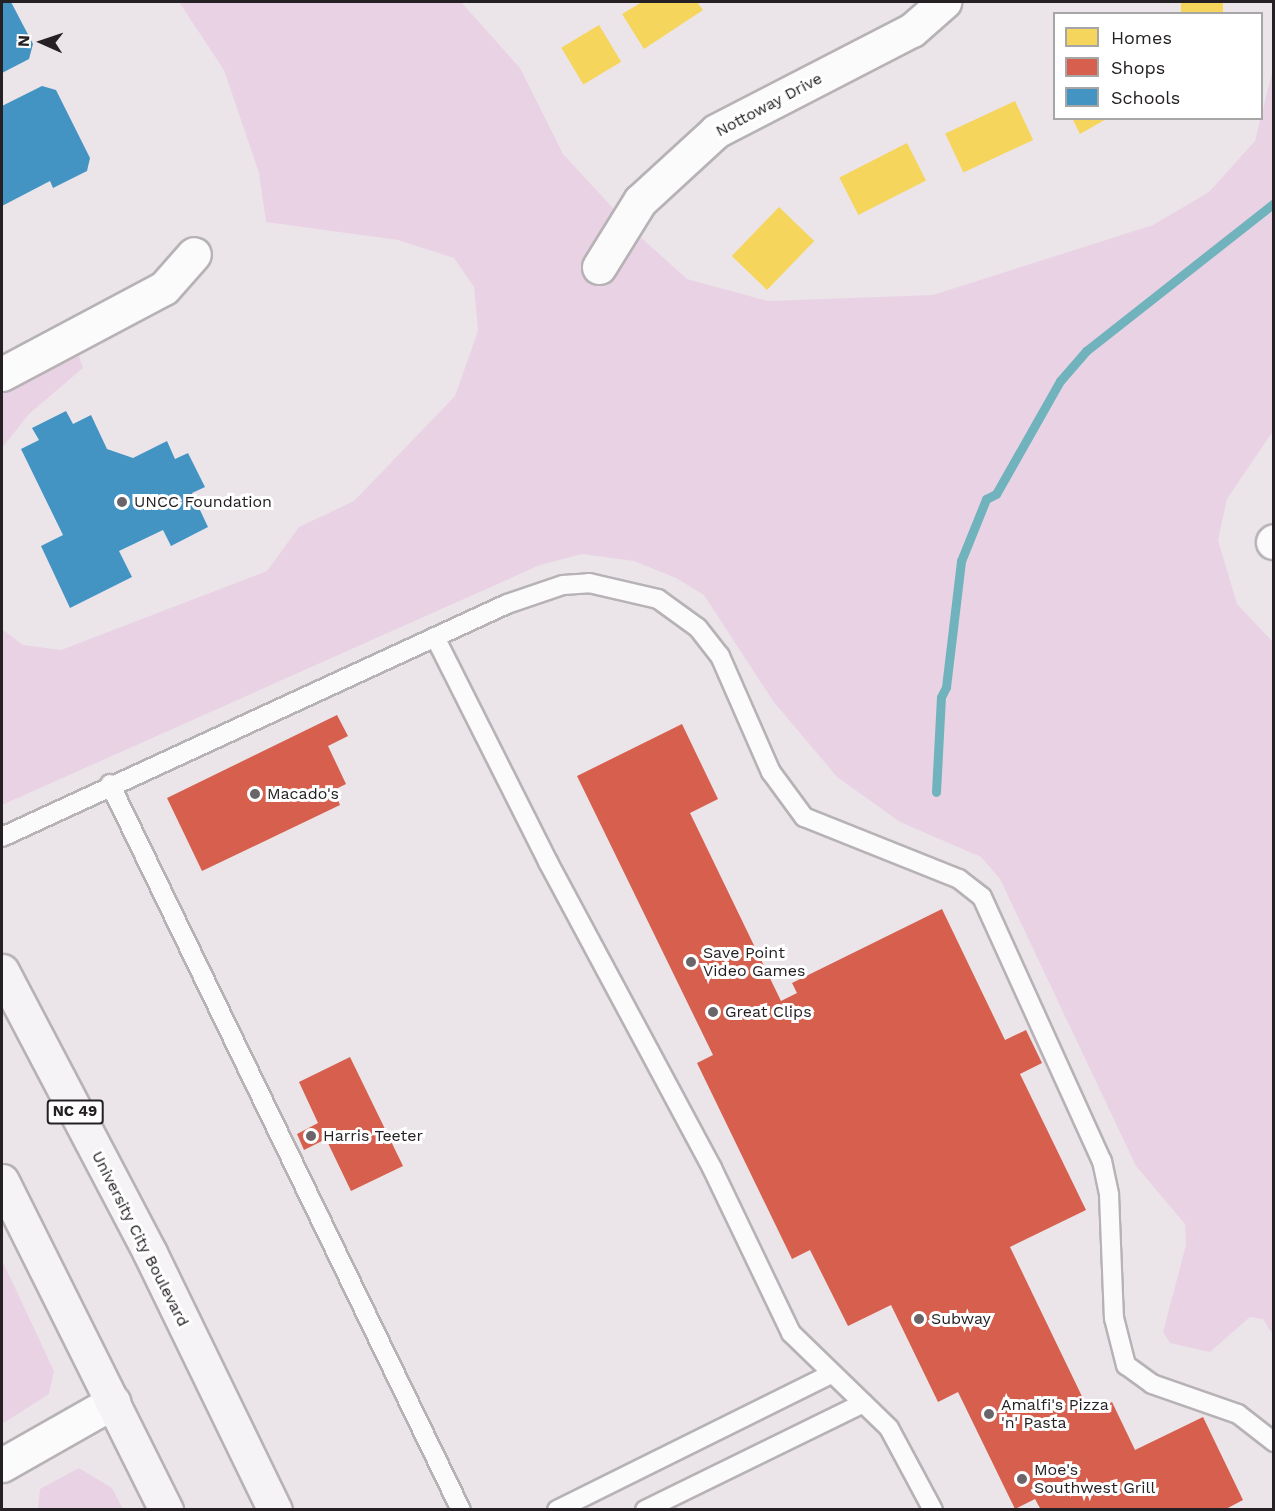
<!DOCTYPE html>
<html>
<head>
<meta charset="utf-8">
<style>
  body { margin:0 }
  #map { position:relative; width:1275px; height:1511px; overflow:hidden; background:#ebe5ea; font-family:"Work Sans",sans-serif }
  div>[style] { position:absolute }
  .green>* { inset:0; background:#ead2e5 }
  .homes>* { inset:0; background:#f6d55c; transform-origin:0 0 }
  .shops>* { inset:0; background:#d6604d }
  .schools>* { inset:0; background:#4393c3 }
  .stream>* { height:9px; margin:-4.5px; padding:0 4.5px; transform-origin:4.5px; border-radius:4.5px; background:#70b3bc }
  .roads { filter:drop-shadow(2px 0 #b7b2b6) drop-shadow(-2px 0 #b7b2b6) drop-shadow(0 2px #b7b2b6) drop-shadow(0 -2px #b7b2b6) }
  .lane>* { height:18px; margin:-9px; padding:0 9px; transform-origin:9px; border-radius:9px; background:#fcfbfc }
  .street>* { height:33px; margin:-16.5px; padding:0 16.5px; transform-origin:16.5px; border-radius:16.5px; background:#fcfbfc }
  .primary>* { height:33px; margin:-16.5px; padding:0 16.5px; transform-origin:16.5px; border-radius:16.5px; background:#f6f3f6 }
  .dots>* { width:16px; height:16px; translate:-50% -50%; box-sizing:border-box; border:3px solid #fff; border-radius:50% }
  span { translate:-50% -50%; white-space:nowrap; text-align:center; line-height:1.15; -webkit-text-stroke:6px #fff; paint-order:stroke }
  .shield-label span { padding:2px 4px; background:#fff; border:2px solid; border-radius:4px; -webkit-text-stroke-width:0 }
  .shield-label { font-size:15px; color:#242023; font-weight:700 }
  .street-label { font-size:16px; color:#242023 }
  .poi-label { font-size:16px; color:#242023 }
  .left { translate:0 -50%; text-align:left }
  .frame { position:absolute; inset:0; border:3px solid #242023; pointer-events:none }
  .legend { position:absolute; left:1053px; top:12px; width:210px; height:108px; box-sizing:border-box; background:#fff; border:2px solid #a7a6a7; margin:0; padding:8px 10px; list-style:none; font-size:18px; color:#242023 }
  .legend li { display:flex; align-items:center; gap:12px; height:30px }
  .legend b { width:30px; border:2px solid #a7a6a7 }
  .north { position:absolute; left:12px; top:12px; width:60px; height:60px; -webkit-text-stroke:4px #fff; paint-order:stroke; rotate:273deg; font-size:16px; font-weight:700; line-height:24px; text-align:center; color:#242023 }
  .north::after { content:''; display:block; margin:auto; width:21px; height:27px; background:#242023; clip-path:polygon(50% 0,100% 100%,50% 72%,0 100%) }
</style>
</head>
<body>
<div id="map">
  <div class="green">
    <i style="clip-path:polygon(179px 2px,461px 2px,520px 68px,563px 154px,637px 234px,687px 279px,768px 301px,933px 295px,1153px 225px,1209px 192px,1255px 141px,1273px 69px,1273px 431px,1227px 499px,1218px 540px,1237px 604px,1273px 642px,1273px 1335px,1263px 1319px,1250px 1317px,1210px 1352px,1170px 1343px,1163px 1332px,1186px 1245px,1185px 1224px,1136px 1166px,1000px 879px,981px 857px,900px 822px,837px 777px,773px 701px,704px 595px,676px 578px,634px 561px,582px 554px,540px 565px,2px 805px,2px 629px,23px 645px,61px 650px,267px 571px,299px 527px,354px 501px,455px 396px,478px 331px,474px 287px,454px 258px,398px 240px,266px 222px,259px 173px,224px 70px)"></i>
    <i style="clip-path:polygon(77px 350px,83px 368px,29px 414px,2px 448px,2px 392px)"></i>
    <i style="clip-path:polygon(2px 1260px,54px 1371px,49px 1394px,2px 1424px)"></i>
    <i style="clip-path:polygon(79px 1468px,112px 1488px,123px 1509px,38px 1509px,40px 1489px)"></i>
  </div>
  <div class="homes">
    <i style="clip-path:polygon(642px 2px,697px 2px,703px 10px,644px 49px,622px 14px)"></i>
    <i style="left:1181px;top:2px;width:42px;height:12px"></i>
    <i style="left:599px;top:25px;width:43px;height:44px;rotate:59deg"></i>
    <i style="left:1015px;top:101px;width:43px;height:77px;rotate:65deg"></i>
    <i style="clip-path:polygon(1072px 118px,1108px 118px,1080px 134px)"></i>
    <i style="left:907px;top:143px;width:42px;height:76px;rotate:63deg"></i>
    <i style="left:779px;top:207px;width:49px;height:68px;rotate:44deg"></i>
  </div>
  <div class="shops">
    <i style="clip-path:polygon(337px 715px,348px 736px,328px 746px,346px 784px,334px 790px,340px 805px,202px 871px,167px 798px)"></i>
    <i style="clip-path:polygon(682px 724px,718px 799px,690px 813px,781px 1001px,797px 993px,792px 983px,942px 909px,1005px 1040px,1026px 1030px,1042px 1063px,1020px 1074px,1086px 1210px,1010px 1247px,1090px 1413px,1112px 1402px,1135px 1450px,1203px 1417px,1243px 1500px,1224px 1510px,1041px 1510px,1035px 1499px,1015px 1509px,958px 1392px,938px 1402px,891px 1305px,848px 1326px,810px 1250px,792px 1259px,697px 1063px,713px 1055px,577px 776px)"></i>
    <i style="clip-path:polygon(350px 1057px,403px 1166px,351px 1191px,326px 1139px,304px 1150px,297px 1134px,318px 1123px,299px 1082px)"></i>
  </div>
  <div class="schools">
    <i style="clip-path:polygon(2px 2px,11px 2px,33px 44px,29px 59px,2px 73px)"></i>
    <i style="clip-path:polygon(42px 86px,56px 90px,90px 158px,87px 171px,53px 188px,50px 181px,2px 206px,2px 106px)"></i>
    <i style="clip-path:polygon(66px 411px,73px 424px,91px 415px,107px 449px,133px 458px,167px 441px,175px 459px,188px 453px,205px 487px,192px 493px,208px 527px,171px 546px,163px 530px,119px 551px,132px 577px,70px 608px,41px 546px,63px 535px,21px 449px,39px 440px,32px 428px)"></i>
  </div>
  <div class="stream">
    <i style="left:936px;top:792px;width:95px;rotate:-87deg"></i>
    <i style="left:941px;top:697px;width:11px;rotate:-63deg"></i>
    <i style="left:946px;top:687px;width:127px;rotate:-83.2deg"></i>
    <i style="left:961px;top:561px;width:67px;rotate:-68deg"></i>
    <i style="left:986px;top:499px;width:11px;rotate:-27deg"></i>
    <i style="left:996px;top:494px;width:130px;rotate:-60.5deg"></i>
    <i style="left:1060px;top:381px;width:40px;rotate:-49deg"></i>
    <i style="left:1086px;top:351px;width:239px;rotate:-38.2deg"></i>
  </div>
  <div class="roads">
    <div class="lane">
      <i style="left:435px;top:637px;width:252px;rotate:63.3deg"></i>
      <i style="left:548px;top:862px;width:347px;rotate:61.8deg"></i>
      <i style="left:712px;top:1168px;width:183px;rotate:64.4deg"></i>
      <i style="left:791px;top:1333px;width:136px;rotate:44.1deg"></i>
      <i style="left:889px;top:1428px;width:93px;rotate:61.8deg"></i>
      <i style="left:110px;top:784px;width:806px;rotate:64.2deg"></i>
      <i style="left:2px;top:837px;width:556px;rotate:-24.77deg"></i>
      <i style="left:507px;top:604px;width:59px;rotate:-18.7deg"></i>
      <i style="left:563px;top:585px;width:26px;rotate:-4deg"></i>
      <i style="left:589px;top:583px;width:71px;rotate:13.1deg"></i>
      <i style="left:658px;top:599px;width:49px;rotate:35.9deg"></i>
      <i style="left:698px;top:628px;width:36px;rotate:52deg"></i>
      <i style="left:720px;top:656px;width:127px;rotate:66.3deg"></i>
      <i style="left:771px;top:772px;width:56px;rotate:53.7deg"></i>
      <i style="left:804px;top:817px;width:167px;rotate:21.8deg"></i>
      <i style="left:959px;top:879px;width:29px;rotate:38deg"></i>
      <i style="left:982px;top:897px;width:290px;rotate:65.6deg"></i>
      <i style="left:1102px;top:1161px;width:35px;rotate:78deg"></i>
      <i style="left:1109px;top:1195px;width:123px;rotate:87.7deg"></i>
      <i style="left:1114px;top:1318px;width:49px;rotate:75.7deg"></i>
      <i style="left:1126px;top:1365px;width:32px;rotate:36deg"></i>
      <i style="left:1152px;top:1384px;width:91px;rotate:19.2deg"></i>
      <i style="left:1238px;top:1414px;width:46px;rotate:37.9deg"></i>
      <i style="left:557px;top:1510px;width:306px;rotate:-26.4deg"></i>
      <i style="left:645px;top:1510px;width:243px;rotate:-26.1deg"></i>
    </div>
    <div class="street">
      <i style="left:599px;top:267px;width:78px;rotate:-58.2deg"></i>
      <i style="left:640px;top:201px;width:103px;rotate:-42.6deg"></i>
      <i style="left:716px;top:131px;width:220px;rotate:-27.3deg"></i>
      <i style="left:912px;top:30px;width:43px;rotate:-41.2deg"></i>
      <i style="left:2px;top:374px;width:183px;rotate:-28deg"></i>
      <i style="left:164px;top:288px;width:45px;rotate:-48.6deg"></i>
      <i style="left:1273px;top:542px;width:1px;rotate:-45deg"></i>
      <i style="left:2px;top:1465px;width:128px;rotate:-29.6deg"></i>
    </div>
    <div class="primary">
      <i style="left:2px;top:971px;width:318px;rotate:62.3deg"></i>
      <i style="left:150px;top:1253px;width:286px;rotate:64.1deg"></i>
      <i style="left:2px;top:1181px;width:368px;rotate:63.5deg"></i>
    </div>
  </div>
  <div class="dots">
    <i style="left:122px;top:502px;background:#6a6569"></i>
    <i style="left:255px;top:794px;background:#6a6569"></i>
    <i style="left:691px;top:962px;background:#6a6569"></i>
    <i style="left:713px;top:1012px;background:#6a6569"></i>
    <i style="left:311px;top:1136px;background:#6a6569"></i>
    <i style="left:919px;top:1319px;background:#6a6569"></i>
    <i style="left:989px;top:1414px;background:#6a6569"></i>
    <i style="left:1022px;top:1479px;background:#6a6569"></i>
  </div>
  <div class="shield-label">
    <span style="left:75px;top:1112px">NC 49</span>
  </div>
  <div class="street-label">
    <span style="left:769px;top:105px;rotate:-28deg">Nottoway Drive</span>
    <span style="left:140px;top:1239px;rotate:63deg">University City Boulevard</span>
  </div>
  <div class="poi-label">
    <span class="left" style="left:134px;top:502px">UNCC Foundation</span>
    <span class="left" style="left:267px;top:794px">Macado's</span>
    <span class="left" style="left:703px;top:962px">Save Point<br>Video Games</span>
    <span class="left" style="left:725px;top:1012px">Great Clips</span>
    <span class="left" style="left:323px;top:1136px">Harris Teeter</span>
    <span class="left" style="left:931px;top:1319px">Subway</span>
    <span class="left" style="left:1001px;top:1414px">Amalfi's Pizza<br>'n' Pasta</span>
    <span class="left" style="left:1034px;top:1479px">Moe's<br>Southwest Grill</span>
  </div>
  <div class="frame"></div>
  <ul class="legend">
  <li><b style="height:16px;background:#f6d55c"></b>Homes</li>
  <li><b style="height:16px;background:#d6604d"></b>Shops</li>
  <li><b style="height:16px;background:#4393c3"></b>Schools</li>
  </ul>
  <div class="north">N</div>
</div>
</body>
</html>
